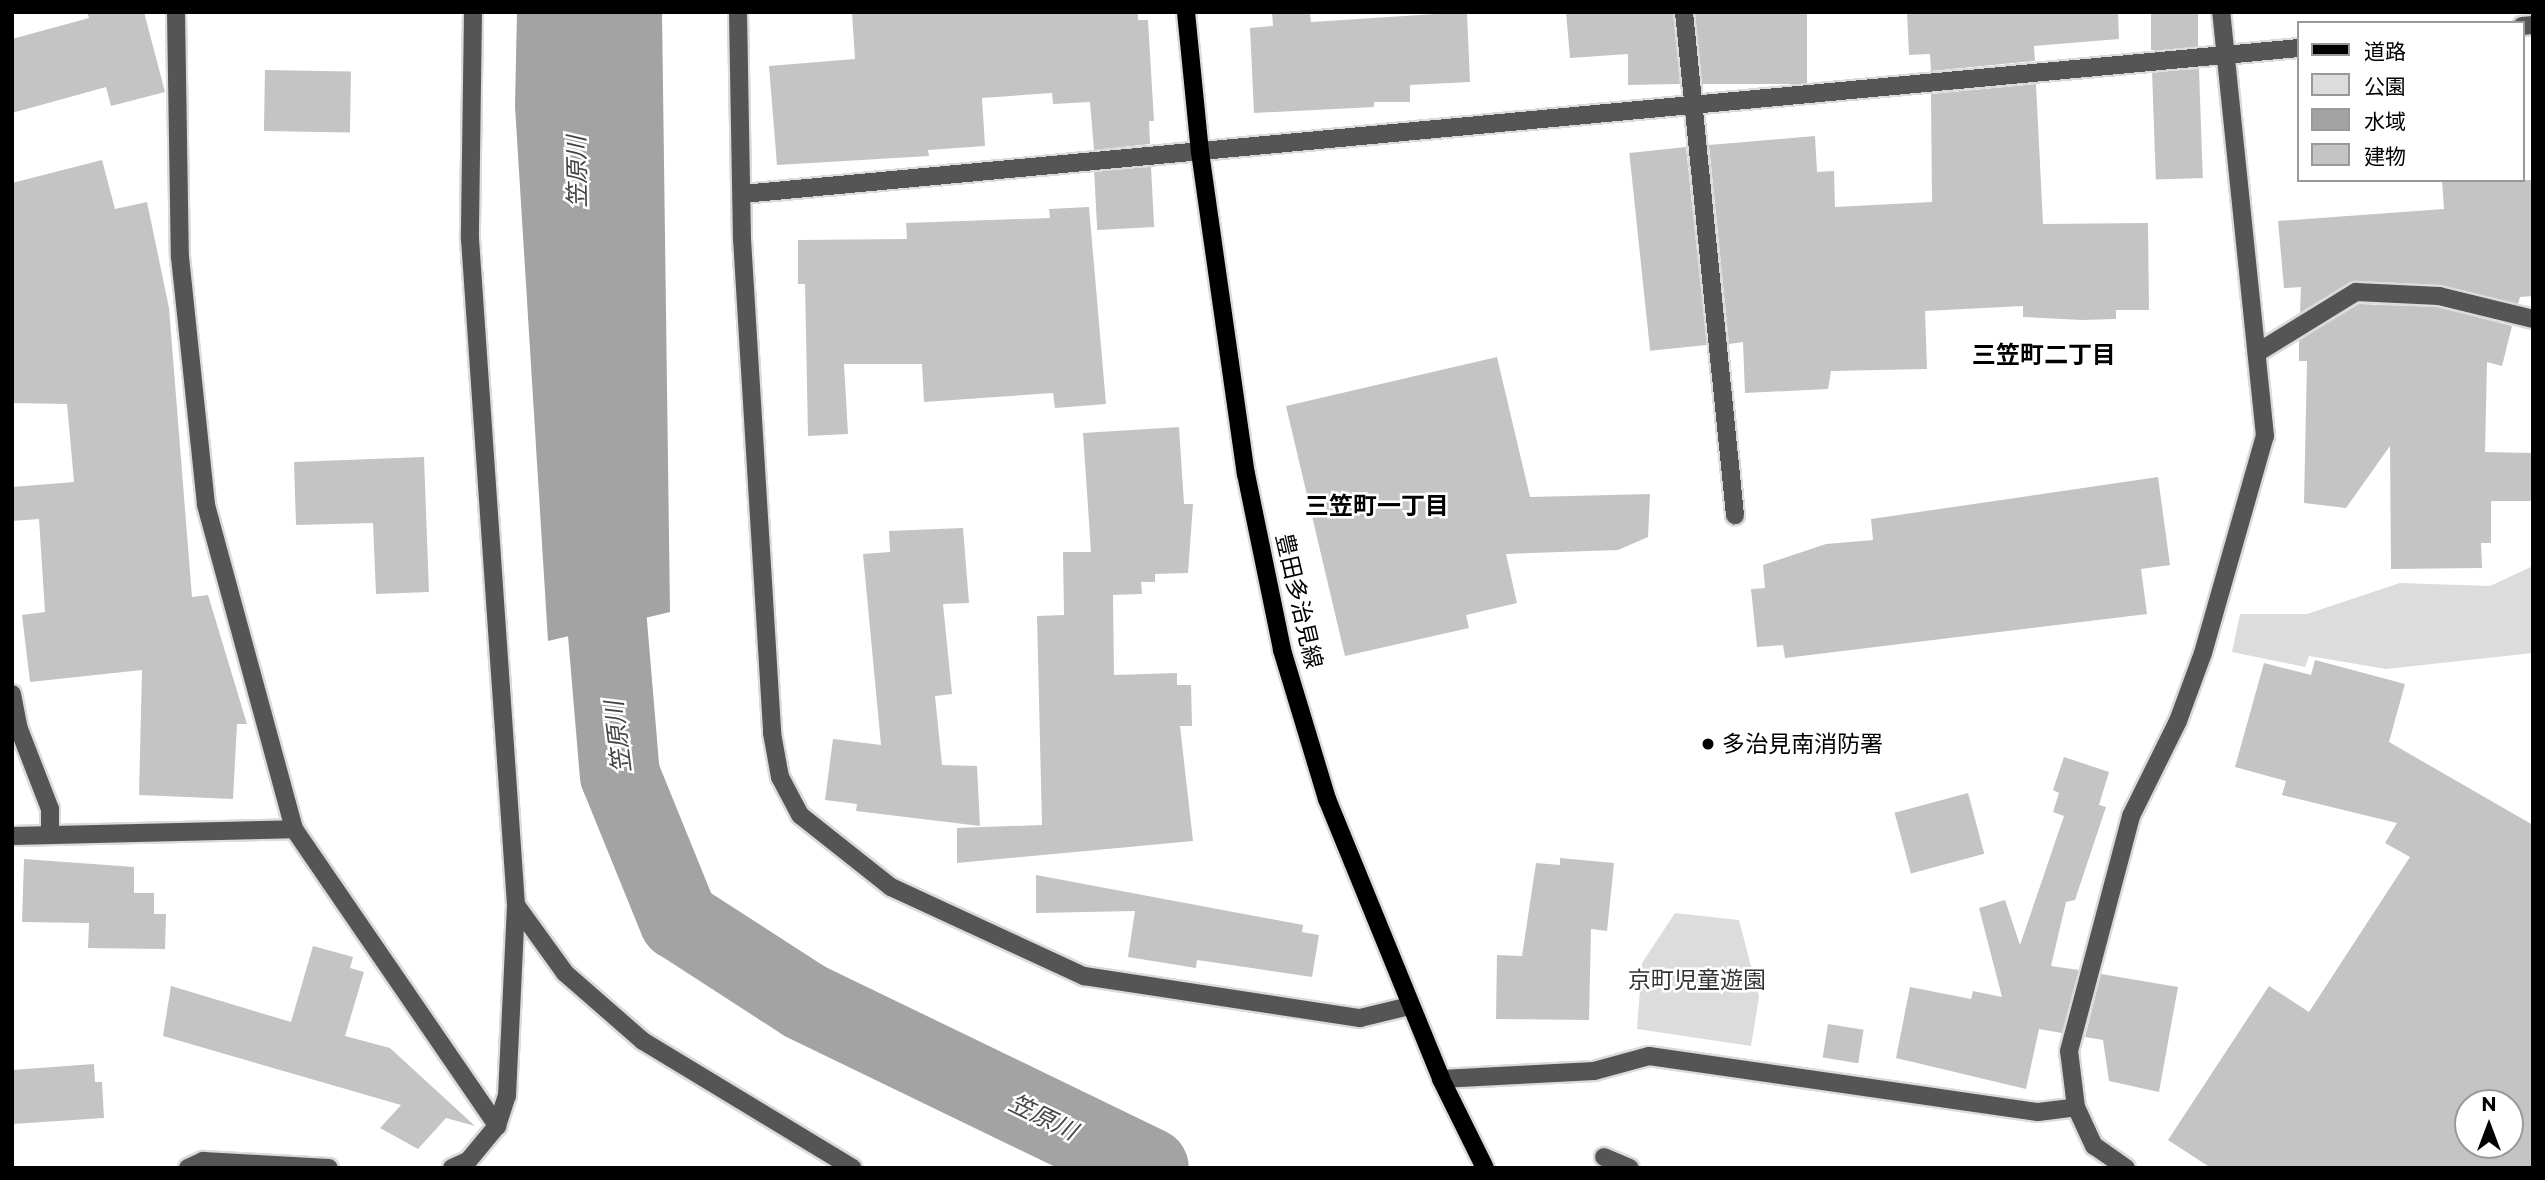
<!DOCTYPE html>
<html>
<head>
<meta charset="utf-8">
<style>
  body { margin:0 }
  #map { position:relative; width:2545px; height:1180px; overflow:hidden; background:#fff; font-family:Montserrat,"Noto Sans JP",sans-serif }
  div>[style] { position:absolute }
  .green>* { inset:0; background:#dcdcdc }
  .water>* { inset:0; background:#a3a3a3 }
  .river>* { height:80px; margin:-40px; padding:0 40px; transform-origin:40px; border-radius:40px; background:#a3a3a3 }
  .building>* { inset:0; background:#c4c4c4; transform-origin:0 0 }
  .roads { filter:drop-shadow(2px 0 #dbdbdb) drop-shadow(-2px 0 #dbdbdb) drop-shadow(0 2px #dbdbdb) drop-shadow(0 -2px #dbdbdb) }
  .minor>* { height:18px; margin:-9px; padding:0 9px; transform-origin:9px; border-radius:9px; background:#555 }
  .major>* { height:18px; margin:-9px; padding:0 9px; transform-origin:9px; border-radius:9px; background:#000 }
  .dots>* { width:19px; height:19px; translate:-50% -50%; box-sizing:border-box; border:4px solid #fff; border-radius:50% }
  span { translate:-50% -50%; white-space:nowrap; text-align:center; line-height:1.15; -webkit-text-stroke:5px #fff; paint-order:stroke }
  .street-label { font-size:23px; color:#000 }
  .poi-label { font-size:23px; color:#000 }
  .left { translate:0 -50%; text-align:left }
  .park-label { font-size:23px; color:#333 }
  .water-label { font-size:24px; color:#444; font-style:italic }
  .neighbourhood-label { font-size:24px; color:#000; font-weight:700 }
  .frame { position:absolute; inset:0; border:14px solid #000; pointer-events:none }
  .legend { position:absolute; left:2297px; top:21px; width:228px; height:161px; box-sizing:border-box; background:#fff; border:2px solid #999; margin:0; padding:9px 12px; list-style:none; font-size:21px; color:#000 }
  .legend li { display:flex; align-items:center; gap:14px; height:35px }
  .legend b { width:35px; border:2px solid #999 }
  .north { position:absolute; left:2454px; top:1089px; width:70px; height:70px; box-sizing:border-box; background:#fff; border:2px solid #999; border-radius:50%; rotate:0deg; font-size:19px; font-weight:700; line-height:28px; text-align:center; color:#000 }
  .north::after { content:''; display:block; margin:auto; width:24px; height:32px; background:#000; clip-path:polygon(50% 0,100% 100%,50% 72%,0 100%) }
</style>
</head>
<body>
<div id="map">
  <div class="green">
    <i style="clip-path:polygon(2533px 566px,2533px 653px,2386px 669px,2309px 656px,2305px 667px,2232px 652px,2240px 614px,2307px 614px,2400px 583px,2490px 586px)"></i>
    <i style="clip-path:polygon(1675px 913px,1739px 920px,1759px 997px,1751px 1046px,1637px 1029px,1642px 963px)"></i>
  </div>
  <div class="water">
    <i style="clip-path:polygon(517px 12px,662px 12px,670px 612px,548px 641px,515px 106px)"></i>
  </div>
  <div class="river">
    <i style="left:598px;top:515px;width:261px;rotate:85.2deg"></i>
    <i style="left:620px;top:775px;width:157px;rotate:67.9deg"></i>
    <i style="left:679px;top:920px;width:149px;rotate:32.9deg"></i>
    <i style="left:804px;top:1001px;width:383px;rotate:25.8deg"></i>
  </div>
  <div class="building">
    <i style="clip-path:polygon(87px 12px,144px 12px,165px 92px,111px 106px,106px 87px,12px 113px,12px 39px,89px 18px)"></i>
    <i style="clip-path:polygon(852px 12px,1138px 12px,1138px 20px,1148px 20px,1154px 121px,1149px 121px,1150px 144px,1094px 150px,1090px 102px,1053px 104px,1052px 93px,982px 98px,985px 146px,928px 150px,929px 156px,777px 165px,769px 66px,855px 59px)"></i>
    <i style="clip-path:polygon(1272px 12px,1310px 12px,1311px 22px,1467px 12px,1470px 82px,1410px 85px,1410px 102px,1374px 102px,1374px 107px,1254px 113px,1250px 28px,1273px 26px)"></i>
    <i style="clip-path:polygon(1566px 12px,1673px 12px,1680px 84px,1628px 85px,1628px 54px,1570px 58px)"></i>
    <i style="left:1695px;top:12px;width:112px;height:72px"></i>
    <i style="clip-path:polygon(1907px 12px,2118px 12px,2119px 39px,2034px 46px,2035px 61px,1931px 71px,1930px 54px,1909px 55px)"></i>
    <i style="left:2151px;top:12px;width:47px;height:38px"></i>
    <i style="left:2199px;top:69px;width:109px;height:47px;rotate:88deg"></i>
    <i style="left:265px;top:70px;width:86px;height:61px;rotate:1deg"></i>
    <i style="clip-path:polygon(2036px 84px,2043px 224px,2148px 223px,2149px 310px,2116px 310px,2116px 319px,2082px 320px,2023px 317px,2023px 306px,1925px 311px,1927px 369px,1831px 371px,1828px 389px,1745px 393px,1743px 342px,1729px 344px,1709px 145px,1815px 136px,1817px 172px,1834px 171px,1835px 207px,1932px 202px,1931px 94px)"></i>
    <i style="left:1686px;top:147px;width:199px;height:57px;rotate:84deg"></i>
    <i style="clip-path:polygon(102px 160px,115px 209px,147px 202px,169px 308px,192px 597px,208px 595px,247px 724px,237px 724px,233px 799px,139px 795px,142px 670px,30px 682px,22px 615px,45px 612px,39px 519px,12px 521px,12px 487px,74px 482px,67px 404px,12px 403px,12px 183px)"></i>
    <i style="left:1151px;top:167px;width:60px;height:57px;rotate:87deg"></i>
    <i style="clip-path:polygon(2442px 180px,2533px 180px,2533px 296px,2520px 297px,2518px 304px,2440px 285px,2357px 281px,2300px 313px,2301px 287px,2284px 288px,2278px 221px,2444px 209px)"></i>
    <i style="clip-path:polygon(1089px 207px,1106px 404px,1055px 408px,1053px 393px,924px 402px,922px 364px,844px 364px,848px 434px,808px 436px,805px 284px,798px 284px,798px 240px,907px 239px,906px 223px,1050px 218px,1049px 209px)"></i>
    <i style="clip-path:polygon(2359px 304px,2437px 307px,2512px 326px,2502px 366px,2487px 362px,2485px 452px,2533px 453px,2533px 501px,2491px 501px,2491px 543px,2481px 543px,2482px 568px,2391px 569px,2390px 446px,2346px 508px,2304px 503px,2307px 361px,2299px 361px,2299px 340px)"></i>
    <i style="clip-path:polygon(1497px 357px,1530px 497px,1650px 494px,1648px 537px,1618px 550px,1506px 554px,1517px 603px,1466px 615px,1469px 628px,1345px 656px,1286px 406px)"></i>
    <i style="clip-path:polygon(1179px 427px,1184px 504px,1193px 504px,1188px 573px,1155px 574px,1155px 582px,1141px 582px,1142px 594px,1113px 595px,1114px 675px,1177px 673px,1177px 685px,1191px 685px,1192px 726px,1180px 726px,1193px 841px,957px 863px,957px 828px,1042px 825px,1037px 616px,1064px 615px,1063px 552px,1091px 552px,1083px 433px)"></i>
    <i style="clip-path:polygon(424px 457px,429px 592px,376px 594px,373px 523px,296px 525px,294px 462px)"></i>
    <i style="clip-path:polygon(2158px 477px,2170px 565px,2141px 569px,2147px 614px,1785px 658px,1783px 645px,1757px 647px,1751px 589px,1765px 588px,1763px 565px,1826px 544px,1873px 540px,1871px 519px)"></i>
    <i style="clip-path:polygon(963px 528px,969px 603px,943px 604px,952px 694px,935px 696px,942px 765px,977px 766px,980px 826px,856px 811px,857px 804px,825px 800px,833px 739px,881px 745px,863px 554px,890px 552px,889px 531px)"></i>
    <i style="clip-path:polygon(evenodd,2315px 660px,2405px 684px,2389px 742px,2533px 825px,2533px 1168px,2211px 1168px,2168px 1140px,2269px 986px,2309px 1012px,2410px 857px,2385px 843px,2397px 823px,2282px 795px,2286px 781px,2235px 767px,2264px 663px,2311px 675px,2315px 660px,2468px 1103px,2510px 1103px,2510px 1145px,2468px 1145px,2468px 1103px)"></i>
    <i style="clip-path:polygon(2064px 757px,2109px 772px,2099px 805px,2106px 807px,2075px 900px,2066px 902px,2051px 966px,2079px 970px,2062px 1033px,2039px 1029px,2026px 1089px,1896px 1058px,1910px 987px,1971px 999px,1973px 991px,2002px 997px,1979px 908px,2005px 900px,2020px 945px,2064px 816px,2053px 812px,2059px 793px,2053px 790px)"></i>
    <i style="left:1968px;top:793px;width:63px;height:76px;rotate:75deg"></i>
    <i style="clip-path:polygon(1560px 858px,1614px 863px,1607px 931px,1591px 929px,1589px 1020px,1496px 1019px,1497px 955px,1522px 956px,1536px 863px,1560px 865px)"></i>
    <i style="clip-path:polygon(24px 859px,134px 867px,134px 893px,154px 893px,154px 914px,166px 914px,165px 949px,88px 948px,89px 923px,22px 922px)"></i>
    <i style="clip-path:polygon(1036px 875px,1303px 925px,1302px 932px,1319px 935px,1312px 977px,1197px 960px,1196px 968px,1128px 957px,1135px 911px,1036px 913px)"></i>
    <i style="clip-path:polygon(313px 946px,353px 957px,350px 968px,364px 972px,345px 1036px,390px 1048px,475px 1126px,446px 1118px,418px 1149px,380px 1128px,401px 1105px,163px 1036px,171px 986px,291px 1022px)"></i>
    <i style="clip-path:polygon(2101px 974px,2178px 987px,2159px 1092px,2109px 1081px,2103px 1040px,2085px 1037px)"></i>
    <i style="left:1828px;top:1024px;width:36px;height:34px;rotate:9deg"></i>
    <i style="clip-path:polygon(94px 1064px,95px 1082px,102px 1082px,104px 1118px,12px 1124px,12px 1070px)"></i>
  </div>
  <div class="roads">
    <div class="minor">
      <i style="left:176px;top:12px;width:245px;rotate:89.1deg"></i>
      <i style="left:180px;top:257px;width:249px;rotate:84deg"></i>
      <i style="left:206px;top:505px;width:336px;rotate:74.8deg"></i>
      <i style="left:294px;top:829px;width:360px;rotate:55.6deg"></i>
      <i style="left:473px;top:12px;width:227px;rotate:90.8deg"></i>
      <i style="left:470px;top:239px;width:668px;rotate:86.05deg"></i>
      <i style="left:516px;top:905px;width:84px;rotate:54.2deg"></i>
      <i style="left:565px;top:973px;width:103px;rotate:41.1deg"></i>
      <i style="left:643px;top:1041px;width:245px;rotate:31.2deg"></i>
      <i style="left:738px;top:12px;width:227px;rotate:89deg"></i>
      <i style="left:742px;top:239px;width:495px;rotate:86.5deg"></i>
      <i style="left:772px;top:733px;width:45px;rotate:79.7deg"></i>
      <i style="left:780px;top:777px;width:43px;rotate:62.2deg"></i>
      <i style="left:800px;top:815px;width:116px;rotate:38.4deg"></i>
      <i style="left:891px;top:887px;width:213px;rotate:24.8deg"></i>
      <i style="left:1084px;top:976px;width:279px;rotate:8.7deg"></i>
      <i style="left:1360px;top:1018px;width:51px;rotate:-13.5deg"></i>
      <i style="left:1684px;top:12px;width:506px;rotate:84.21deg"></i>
      <i style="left:2522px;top:26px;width:11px;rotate:-5deg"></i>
      <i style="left:743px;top:194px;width:1562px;rotate:-5.36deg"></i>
      <i style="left:2260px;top:351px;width:113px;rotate:-31.6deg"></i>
      <i style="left:2356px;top:292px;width:83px;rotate:2.8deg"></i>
      <i style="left:2439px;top:296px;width:97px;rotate:13.7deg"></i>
      <i style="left:12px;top:694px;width:36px;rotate:79deg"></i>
      <i style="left:19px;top:729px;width:86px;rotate:68.8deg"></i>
      <i style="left:50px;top:809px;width:25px;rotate:90deg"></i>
      <i style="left:12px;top:836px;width:282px;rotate:-1.4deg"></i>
      <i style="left:1441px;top:1079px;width:153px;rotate:-3deg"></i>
      <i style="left:1594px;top:1071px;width:57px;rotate:-15.3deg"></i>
      <i style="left:1649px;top:1056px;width:393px;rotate:8.2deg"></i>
      <i style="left:2038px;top:1112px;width:38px;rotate:-7deg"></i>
      <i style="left:1604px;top:1157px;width:28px;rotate:23deg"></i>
      <i style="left:188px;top:1168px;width:17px;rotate:-25deg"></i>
      <i style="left:203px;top:1161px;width:126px;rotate:3.2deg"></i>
      <i style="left:452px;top:1168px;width:17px;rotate:-24deg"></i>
      <i style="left:468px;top:1161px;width:45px;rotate:-50.4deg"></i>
      <i style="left:497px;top:1126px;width:32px;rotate:-72deg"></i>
      <i style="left:507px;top:1096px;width:191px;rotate:-87.3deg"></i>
      <i style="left:2126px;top:1168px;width:39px;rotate:-145deg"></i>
      <i style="left:2094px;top:1146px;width:43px;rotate:-114.8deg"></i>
      <i style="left:2076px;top:1107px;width:56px;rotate:-97.1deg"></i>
      <i style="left:2069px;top:1051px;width:243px;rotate:-75.2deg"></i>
      <i style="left:2131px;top:816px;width:106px;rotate:-63.7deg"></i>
      <i style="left:2178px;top:721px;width:72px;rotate:-69.8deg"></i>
      <i style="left:2203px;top:653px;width:226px;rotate:-74.1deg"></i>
      <i style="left:2265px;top:436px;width:426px;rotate:-95.9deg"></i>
    </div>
    <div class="major">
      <i style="left:1186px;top:12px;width:141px;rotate:84.3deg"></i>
      <i style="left:1200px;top:152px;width:325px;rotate:81.9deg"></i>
      <i style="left:1246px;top:474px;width:180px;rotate:78.4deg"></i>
      <i style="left:1282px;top:650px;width:156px;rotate:73.2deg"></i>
      <i style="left:1327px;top:799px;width:302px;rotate:67.8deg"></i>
      <i style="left:1441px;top:1079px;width:99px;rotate:63.7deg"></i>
    </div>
  </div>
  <div class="dots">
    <i style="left:1708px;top:744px;background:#000"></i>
  </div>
  <div class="street-label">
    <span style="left:1299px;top:601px;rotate:77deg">豊田多治見線</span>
  </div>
  <div class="poi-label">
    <span class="left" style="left:1722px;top:744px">多治見南消防署</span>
  </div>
  <div class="park-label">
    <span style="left:1697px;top:980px">京町児童遊園</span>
  </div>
  <div class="water-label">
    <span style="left:577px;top:172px;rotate:-91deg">笠原川</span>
    <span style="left:618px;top:737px;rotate:-97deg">笠原川</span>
    <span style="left:1043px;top:1117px;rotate:26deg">笠原川</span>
  </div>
  <div class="neighbourhood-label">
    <span style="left:2044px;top:355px">三笠町二丁目</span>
    <span style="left:1377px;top:506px">三笠町一丁目</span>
  </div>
  <div class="frame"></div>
  <ul class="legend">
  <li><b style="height:9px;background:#000"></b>道路</li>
  <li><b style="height:19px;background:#dcdcdc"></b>公園</li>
  <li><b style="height:19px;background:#a3a3a3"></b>水域</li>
  <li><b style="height:19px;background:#c4c4c4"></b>建物</li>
  </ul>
  <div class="north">N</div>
</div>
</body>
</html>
